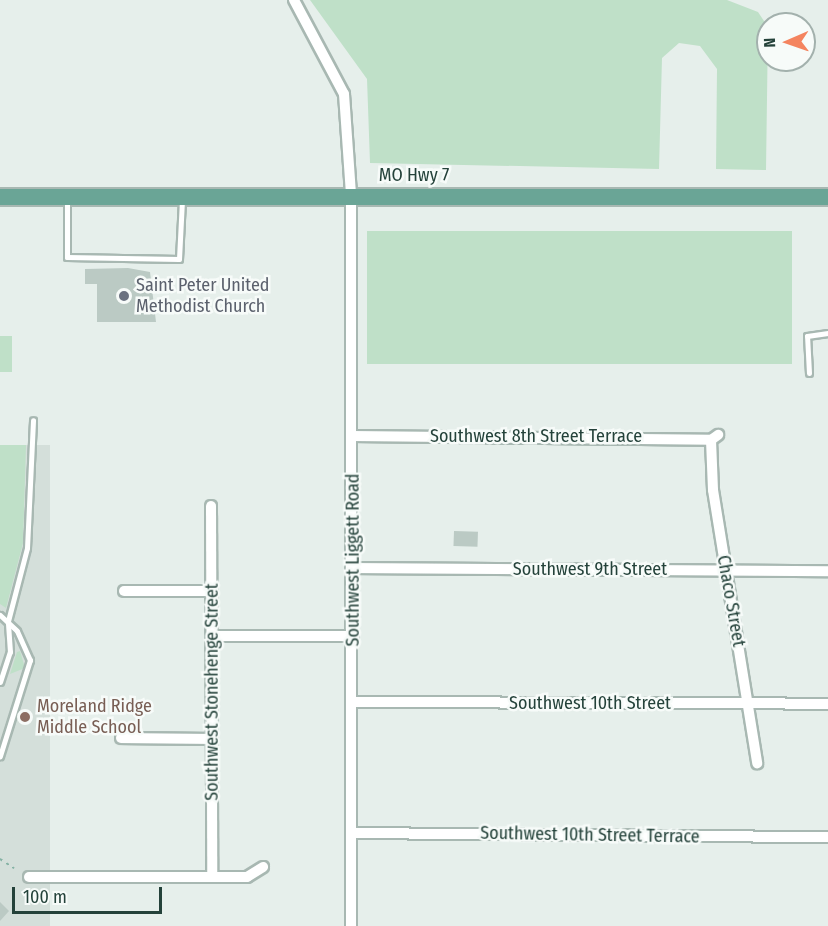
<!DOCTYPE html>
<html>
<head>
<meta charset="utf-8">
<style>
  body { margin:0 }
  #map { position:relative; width:828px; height:926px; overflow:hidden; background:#e6efeb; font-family:"Fira Sans Condensed",sans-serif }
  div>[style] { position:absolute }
  .built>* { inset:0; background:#d4dfda; transform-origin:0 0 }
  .green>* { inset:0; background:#bfe0c8; transform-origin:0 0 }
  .building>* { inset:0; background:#bbcac4; transform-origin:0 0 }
  .path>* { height:1.5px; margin-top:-0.75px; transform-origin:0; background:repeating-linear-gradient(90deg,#86b3a5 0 3px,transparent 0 7.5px) }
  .roads { filter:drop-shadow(2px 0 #a8b8b2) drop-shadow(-2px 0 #a8b8b2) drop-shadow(0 2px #a8b8b2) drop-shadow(0 -2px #a8b8b2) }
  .service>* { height:5px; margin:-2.5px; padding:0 2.5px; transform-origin:2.5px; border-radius:2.5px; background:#fff }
  .minor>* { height:10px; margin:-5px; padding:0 5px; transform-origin:5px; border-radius:5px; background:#fff }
  .primary>* { height:16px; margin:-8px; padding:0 8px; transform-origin:8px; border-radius:8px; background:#6aa596 }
  .dots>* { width:16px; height:16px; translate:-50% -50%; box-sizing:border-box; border:3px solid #f7fbf9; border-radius:50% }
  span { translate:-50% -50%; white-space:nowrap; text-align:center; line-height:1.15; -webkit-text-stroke:5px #f7fbf9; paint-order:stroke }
  .street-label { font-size:18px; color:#24423a }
  .worship-label { font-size:18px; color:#5b616d }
  .left { translate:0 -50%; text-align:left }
  .education-label { font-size:18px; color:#785e54 }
  .north { position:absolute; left:756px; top:12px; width:60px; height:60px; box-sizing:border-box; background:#f7fbf9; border:2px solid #a3b1ad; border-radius:50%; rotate:268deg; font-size:16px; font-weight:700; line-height:24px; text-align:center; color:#24423a }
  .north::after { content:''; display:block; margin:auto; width:21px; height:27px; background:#f4845f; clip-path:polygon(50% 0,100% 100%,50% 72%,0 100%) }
  .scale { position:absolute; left:12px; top:887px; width:150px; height:27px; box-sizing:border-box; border:3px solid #24423a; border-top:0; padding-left:8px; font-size:18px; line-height:21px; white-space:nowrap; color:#24423a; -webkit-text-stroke:4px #f7fbf9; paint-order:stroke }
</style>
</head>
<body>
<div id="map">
  <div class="built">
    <i style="left:0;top:445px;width:50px;height:481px"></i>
  </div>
  <div class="green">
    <i style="clip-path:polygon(310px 0,727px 0,758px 12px,768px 27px,766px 170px,716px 169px,717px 69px,700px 46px,679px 43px,662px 58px,659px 169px,370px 163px,367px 79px)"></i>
    <i style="left:367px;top:231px;width:425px;height:133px"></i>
    <i style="left:0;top:336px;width:12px;height:36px"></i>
    <i style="clip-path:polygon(0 445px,26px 445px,23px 543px,6px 608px,0 604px)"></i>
    <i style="clip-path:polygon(20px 651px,25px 668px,10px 674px,17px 652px)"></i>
  </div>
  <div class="building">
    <i style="clip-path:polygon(128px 268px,150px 272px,156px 322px,97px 322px,97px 284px,85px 284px,85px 269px)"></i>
    <i style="left:454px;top:531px;width:24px;height:15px;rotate:2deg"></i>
    <i style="clip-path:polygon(0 902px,9px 911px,0 921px)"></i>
  </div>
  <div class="path">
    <i style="left:0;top:859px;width:17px;rotate:33deg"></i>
  </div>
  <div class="roads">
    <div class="service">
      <i style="left:67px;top:199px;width:58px;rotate:90deg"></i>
      <i style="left:67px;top:257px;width:112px;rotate:1deg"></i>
      <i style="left:179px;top:259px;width:60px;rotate:-87.1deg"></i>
      <i style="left:809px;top:373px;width:37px;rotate:-93deg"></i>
      <i style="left:807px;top:336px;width:21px;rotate:-8deg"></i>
      <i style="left:0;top:615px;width:23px;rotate:43deg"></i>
      <i style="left:17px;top:631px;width:32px;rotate:66deg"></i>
      <i style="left:30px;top:660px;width:101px;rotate:107.4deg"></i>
      <i style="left:0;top:682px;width:32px;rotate:-72deg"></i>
      <i style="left:10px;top:652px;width:31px;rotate:-94deg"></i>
      <i style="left:8px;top:621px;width:75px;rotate:-75.4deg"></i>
      <i style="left:27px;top:548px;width:128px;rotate:-87.3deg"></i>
    </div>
    <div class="minor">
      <i style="left:294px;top:0;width:106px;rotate:62deg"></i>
      <i style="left:344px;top:94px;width:101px;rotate:86deg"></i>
      <i style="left:351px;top:195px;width:731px;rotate:90deg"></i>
      <i style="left:352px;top:436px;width:359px;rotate:0.6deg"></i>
      <i style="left:711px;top:440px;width:9px;rotate:-36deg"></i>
      <i style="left:711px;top:440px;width:50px;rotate:87.7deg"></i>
      <i style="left:713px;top:490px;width:277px;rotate:80.8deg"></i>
      <i style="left:211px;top:506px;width:371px;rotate:89.8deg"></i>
      <i style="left:353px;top:568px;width:475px;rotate:0.4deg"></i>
      <i style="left:124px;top:591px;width:88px"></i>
      <i style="left:212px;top:636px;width:141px"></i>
      <i style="left:353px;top:702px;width:475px;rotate:0.2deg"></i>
      <i style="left:121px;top:738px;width:90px;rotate:0.6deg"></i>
      <i style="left:351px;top:833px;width:477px;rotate:0.5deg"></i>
      <i style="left:29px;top:877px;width:218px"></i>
      <i style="left:247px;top:877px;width:19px;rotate:-32deg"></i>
    </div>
    <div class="primary">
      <i style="left:0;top:197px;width:828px"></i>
    </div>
  </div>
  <div class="dots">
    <i style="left:124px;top:296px;background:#6b7280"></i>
    <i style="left:25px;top:717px;background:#8d6e63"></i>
  </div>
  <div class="street-label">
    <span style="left:414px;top:175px">MO Hwy 7</span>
    <span style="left:536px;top:436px">Southwest 8th Street Terrace</span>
    <span style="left:353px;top:560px;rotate:-90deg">Southwest Liggett Road</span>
    <span style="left:590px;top:569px">Southwest 9th Street</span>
    <span style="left:731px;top:601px;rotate:80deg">Chaco Street</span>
    <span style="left:212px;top:692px;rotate:-90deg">Southwest Stonehenge Street</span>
    <span style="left:590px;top:703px">Southwest 10th Street</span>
    <span style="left:590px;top:835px;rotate:1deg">Southwest 10th Street Terrace</span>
  </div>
  <div class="worship-label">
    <span class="left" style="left:136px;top:296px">Saint Peter United<br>Methodist Church</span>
  </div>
  <div class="education-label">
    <span class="left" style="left:37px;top:717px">Moreland Ridge<br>Middle School</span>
  </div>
  <div class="north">N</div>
  <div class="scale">100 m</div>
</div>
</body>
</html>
